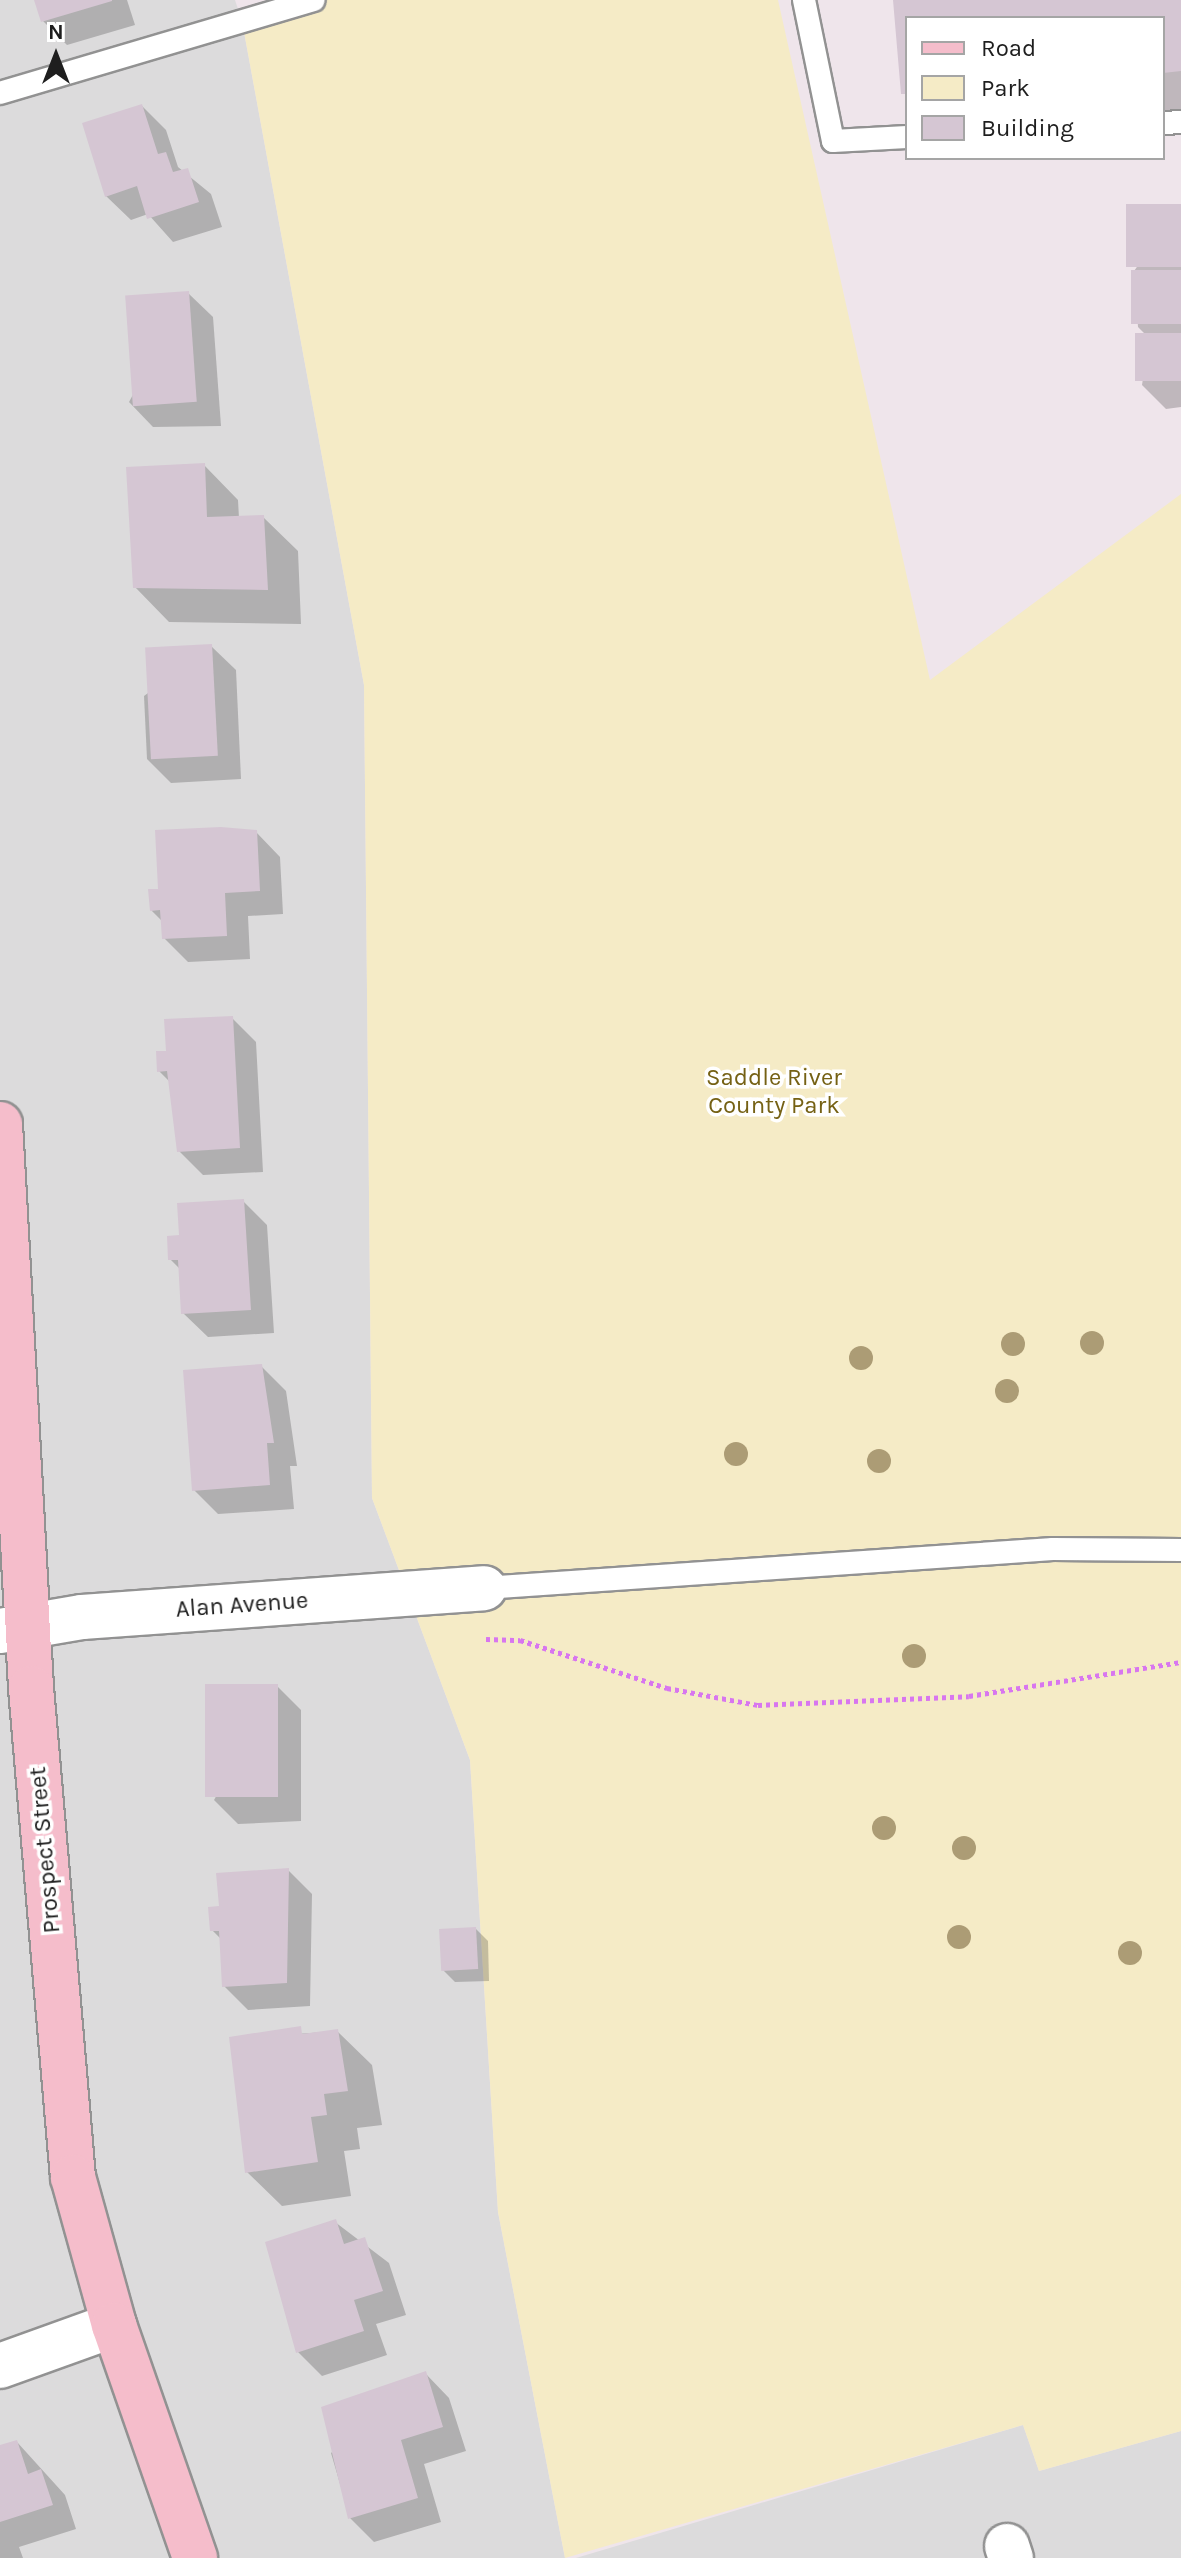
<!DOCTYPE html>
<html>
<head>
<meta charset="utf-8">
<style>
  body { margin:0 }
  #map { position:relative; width:1181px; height:2558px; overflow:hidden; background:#efe5eb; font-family:Karla,sans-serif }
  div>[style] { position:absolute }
  .residential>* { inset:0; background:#dcdbdc }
  .park>* { inset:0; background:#f5ebc6 }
  .shadow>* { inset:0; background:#0003 }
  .building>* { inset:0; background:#d5c6d3; transform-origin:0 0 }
  .path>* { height:5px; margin-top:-2.5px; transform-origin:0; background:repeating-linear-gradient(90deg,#d876ef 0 4px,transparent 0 8px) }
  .roads { filter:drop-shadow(2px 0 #929292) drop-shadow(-2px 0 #929292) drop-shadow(0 2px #929292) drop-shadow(0 -2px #929292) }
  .service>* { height:22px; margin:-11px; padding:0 11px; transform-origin:11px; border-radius:11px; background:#fff }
  .minor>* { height:44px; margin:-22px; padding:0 22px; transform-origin:22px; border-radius:22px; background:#fff }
  .secondary>* { height:44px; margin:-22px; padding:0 22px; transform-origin:22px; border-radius:22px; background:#f5bdcb }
  .trees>* { width:24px; height:24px; margin:-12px; border-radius:50%; background:#ac9c75 }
  span { translate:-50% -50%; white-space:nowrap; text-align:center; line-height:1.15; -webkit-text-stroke:7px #fff; paint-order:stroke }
  .park-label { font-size:24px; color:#756114 }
  .street-label { font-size:24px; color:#1e1e1e }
  .legend { position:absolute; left:905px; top:16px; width:260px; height:144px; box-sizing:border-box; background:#fff; border:2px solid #a5a5a5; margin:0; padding:10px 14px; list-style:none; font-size:24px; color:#1e1e1e }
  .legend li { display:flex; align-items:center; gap:16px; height:40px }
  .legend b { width:40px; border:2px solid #a5a5a5 }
  .north { position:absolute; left:16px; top:16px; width:80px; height:80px; -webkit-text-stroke:6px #fff; paint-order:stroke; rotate:0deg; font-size:22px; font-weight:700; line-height:32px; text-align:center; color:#1e1e1e }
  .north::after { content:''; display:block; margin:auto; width:28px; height:36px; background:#1e1e1e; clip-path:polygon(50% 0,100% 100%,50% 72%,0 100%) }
</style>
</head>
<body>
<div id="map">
  <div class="residential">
    <i style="clip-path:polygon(0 0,235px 0,242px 21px,364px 685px,372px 1498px,470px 1760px,498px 2212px,565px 2558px,0 2558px)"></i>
    <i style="clip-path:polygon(1023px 2425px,1039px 2471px,1181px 2431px,1181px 2558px,576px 2558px)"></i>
  </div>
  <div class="park">
    <i style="clip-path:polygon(313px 0,778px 0,930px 680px,1181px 494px,1181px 2431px,1039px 2471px,1023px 2425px,565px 2558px,498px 2212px,470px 1760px,372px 1498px,364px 685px,242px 21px)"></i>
  </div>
  <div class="shadow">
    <i style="clip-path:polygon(36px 0,127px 0,135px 25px,67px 45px,43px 21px)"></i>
    <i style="clip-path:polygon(895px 0,1181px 0,1181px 117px,1163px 118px,1163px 18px,907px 18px,907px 98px)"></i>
    <i style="clip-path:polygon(142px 106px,166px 130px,178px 167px,211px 194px,222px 227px,173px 242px,148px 214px,131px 220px,106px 196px)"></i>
    <i style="clip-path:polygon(1181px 206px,1181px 407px,1166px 409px,1142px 385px,1149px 338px,1138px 327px,1134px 271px)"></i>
    <i style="clip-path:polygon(188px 293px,213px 317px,221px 426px,153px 427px,129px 402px)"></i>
    <i style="clip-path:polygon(204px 465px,238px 500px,239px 518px,263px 517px,298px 551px,301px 624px,169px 622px,135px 587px)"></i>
    <i style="clip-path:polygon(211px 646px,236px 670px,241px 779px,171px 783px,147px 759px,144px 696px)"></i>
    <i style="clip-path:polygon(256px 832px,280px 857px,283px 914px,248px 916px,250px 959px,188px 962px,164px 938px,163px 922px,151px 910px,161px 890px)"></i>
    <i style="clip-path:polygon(232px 1018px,256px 1042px,263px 1172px,203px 1175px,179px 1151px,170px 1082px,159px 1071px,168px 1053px)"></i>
    <i style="clip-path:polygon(243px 1201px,267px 1225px,274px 1333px,208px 1337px,183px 1313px,181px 1270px,170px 1259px,181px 1237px)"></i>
    <i style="clip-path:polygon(261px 1366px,286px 1391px,297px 1466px,290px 1466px,294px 1509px,218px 1514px,194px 1490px)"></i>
    <i style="clip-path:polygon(277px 1686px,301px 1710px,301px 1821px,238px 1824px,214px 1800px)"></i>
    <i style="clip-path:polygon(288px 1870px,312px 1894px,310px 2006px,248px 2010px,224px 1986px,221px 1939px,212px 1930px,221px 1908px)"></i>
    <i style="clip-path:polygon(476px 1929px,488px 1941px,489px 1981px,455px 1982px,443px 1970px)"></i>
    <i style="clip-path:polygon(337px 2031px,372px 2065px,382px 2125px,357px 2128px,360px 2149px,344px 2151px,351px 2196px,282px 2206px,247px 2172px,232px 2039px)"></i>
    <i style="clip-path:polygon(335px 2222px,389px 2263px,406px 2315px,376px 2324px,387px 2355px,322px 2376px,298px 2352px)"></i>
    <i style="clip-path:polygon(425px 2373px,449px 2398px,466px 2451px,424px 2464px,441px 2522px,374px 2542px,350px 2518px,331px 2453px)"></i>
    <i style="clip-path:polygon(17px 2442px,65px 2495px,76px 2529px,19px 2547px,23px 2558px,0 2558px,0 2447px)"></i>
  </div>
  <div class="building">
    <i style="clip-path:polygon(34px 0,112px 0,112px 1px,41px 22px)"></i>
    <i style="clip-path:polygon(893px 0,1181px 0,1181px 71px,1163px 73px,1163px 18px,907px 18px,907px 94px,901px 94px)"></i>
    <i style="clip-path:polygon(142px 104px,158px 154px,166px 152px,173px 172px,188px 168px,199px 202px,147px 219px,137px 186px,105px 197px,82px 123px)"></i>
    <i style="left:1181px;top:204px;width:63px;height:55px;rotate:90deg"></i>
    <i style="left:1181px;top:270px;width:54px;height:50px;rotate:90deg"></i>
    <i style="left:189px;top:291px;width:111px;height:64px;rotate:86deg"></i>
    <i style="left:1181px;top:333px;width:48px;height:46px;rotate:90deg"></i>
    <i style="clip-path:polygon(205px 463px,207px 517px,264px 515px,268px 590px,133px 588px,126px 467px)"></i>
    <i style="left:212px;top:644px;width:112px;height:67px;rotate:87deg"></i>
    <i style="clip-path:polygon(221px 827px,257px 830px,260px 891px,225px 893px,227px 936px,162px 939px,160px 910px,150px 911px,148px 889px,158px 889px,155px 830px)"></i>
    <i style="clip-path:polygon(233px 1016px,240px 1148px,177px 1152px,167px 1071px,157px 1072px,156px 1051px,166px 1051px,164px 1019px)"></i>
    <i style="clip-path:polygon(244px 1199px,251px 1310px,181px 1314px,178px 1260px,168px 1260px,167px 1236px,179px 1235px,177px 1203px)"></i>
    <i style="clip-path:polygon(262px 1364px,274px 1443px,267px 1443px,270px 1485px,192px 1491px,183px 1370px)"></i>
    <i style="left:278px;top:1684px;width:113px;height:73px;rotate:90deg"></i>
    <i style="clip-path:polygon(289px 1868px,287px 1983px,222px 1987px,219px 1931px,210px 1931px,208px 1907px,219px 1906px,216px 1873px)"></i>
    <i style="left:476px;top:1927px;width:42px;height:37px;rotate:87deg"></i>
    <i style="clip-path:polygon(301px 2026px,302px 2034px,338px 2029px,348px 2091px,324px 2094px,327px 2115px,311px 2117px,318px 2162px,245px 2173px,229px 2037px)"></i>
    <i style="clip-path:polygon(336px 2219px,344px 2244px,365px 2237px,383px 2291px,354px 2300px,364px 2331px,296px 2353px,265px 2242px)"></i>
    <i style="clip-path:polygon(426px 2371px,443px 2427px,401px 2440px,418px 2498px,348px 2519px,321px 2407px)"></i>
    <i style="clip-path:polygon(17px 2440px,28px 2474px,41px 2469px,53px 2505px,0 2522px,0 2445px)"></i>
  </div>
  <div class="path">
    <i style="left:486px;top:1639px;width:34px;rotate:2deg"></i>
    <i style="left:520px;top:1640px;width:155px;rotate:18.1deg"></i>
    <i style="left:667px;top:1688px;width:93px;rotate:10.6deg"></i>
    <i style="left:758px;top:1705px;width:211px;rotate:-2.4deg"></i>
    <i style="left:969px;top:1696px;width:215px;rotate:-9.1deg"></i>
  </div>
  <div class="roads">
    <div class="service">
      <i style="left:804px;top:0;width:144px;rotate:78.4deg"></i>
      <i style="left:833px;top:141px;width:74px;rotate:-3.1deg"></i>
      <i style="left:0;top:93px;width:327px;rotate:-16.5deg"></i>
      <i style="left:1163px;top:123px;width:18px;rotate:-3deg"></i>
      <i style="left:484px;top:1588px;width:570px;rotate:-3.92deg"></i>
      <i style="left:1053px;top:1549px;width:128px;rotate:0.4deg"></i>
    </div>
    <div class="minor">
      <i style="left:0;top:1631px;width:83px;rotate:-9.7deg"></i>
      <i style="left:82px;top:1617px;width:403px;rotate:-4.1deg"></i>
      <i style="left:0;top:2366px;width:121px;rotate:-19.8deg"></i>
      <i style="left:1007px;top:2546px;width:13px;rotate:72deg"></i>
    </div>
    <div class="secondary">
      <i style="left:0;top:1124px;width:565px;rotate:86.85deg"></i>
      <i style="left:31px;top:1688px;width:491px;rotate:85.1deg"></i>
      <i style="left:73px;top:2177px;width:154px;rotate:74.5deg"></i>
      <i style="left:114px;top:2325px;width:247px;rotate:70.8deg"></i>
    </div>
  </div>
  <div class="trees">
    <i style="left:1092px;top:1343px"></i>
    <i style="left:1013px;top:1344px"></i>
    <i style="left:861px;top:1358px"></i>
    <i style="left:1007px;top:1391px"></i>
    <i style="left:736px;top:1454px"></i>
    <i style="left:879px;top:1461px"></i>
    <i style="left:914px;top:1656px"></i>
    <i style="left:884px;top:1828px"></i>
    <i style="left:964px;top:1848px"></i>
    <i style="left:959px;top:1937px"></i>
    <i style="left:1130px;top:1953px"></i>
  </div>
  <div class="park-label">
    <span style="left:774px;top:1092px">Saddle River<br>County Park</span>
  </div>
  <div class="street-label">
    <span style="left:242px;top:1605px;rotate:-4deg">Alan Avenue</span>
    <span style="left:45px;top:1850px;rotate:-95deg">Prospect Street</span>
  </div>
  <ul class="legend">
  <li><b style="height:10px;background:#f5bdcb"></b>Road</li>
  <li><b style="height:22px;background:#f5ebc6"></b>Park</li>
  <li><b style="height:22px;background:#d5c6d3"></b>Building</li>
  </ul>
  <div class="north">N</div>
</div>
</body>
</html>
